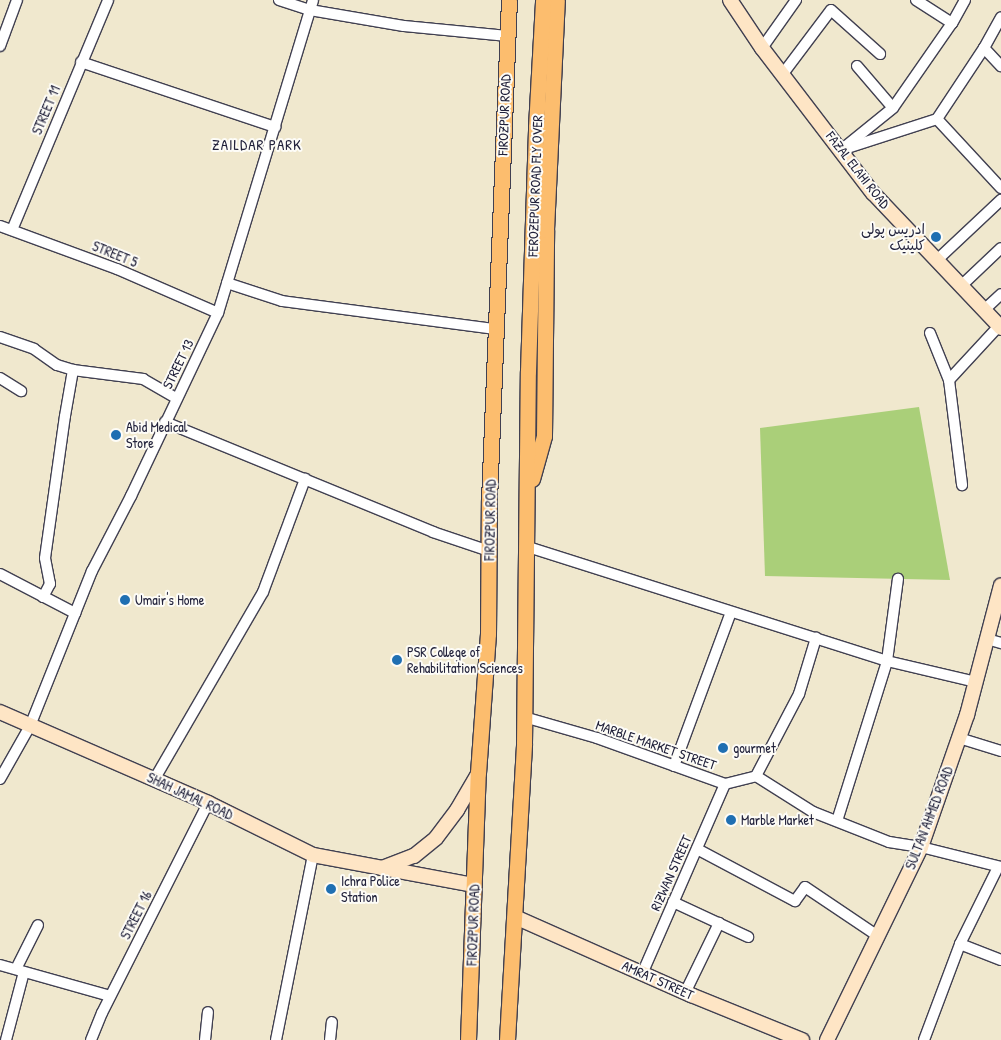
<!DOCTYPE html>
<html>
<head>
<meta charset="utf-8">
<style>
  body { margin:0 }
  #map { position:relative; width:1001px; height:1040px; overflow:hidden; background:#f0e8ce; font-family:"Patrick Hand","Playpen Sans Arabic",sans-serif }
  div>[style] { position:absolute }
  .green>* { inset:0; background:#aacf79 }
  .roads { filter:drop-shadow(1px 0 #414051) drop-shadow(-1px 0 #414051) drop-shadow(0 1px #414051) drop-shadow(0 -1px #414051) }
  .street>* { height:10px; margin:-5px; padding:0 5px; transform-origin:5px; border-radius:5px; background:#fff }
  .secondary>* { height:14px; margin:-7px; padding:0 7px; transform-origin:7px; border-radius:7px; background:#fee5c5 }
  .primary>* { height:15px; margin:-7.5px; padding:0 7.5px; transform-origin:7.5px; border-radius:7.5px; background:#fcbd6e }
  .dots>* { width:14px; height:14px; translate:-50% -50%; box-sizing:border-box; border:2px solid #fdfcf7; border-radius:50% }
  span { translate:-50% -50%; white-space:nowrap; text-align:center; line-height:1.15; -webkit-text-stroke:4px #fdfcf7; paint-order:stroke }
  .street-label { font-size:14px; color:#22223b }
  .poi-label { font-size:14px; color:#22223b }
  .right { translate:-100% -50%; text-align:right }
  .left { translate:0 -50%; text-align:left }
  .neighbourhood-label { font-size:15px; color:#22223b; letter-spacing:1px }
</style>
</head>
<body>
<div id="map">
  <div class="green">
    <i style="clip-path:polygon(919px 407px,950px 580px,765px 576px,760px 428px)"></i>
  </div>
  <div class="roads">
    <div class="street">
      <i style="left:279px;top:0;width:33px;rotate:18deg"></i>
      <i style="left:310px;top:10px;width:95px;rotate:9.7deg"></i>
      <i style="left:404px;top:26px;width:104px;rotate:5.5deg"></i>
      <i style="left:916px;top:0;width:43px;rotate:32.6deg"></i>
      <i style="left:965px;top:0;width:26px;rotate:119deg"></i>
      <i style="left:952px;top:23px;width:103px;rotate:124.8deg"></i>
      <i style="left:893px;top:108px;width:67px;rotate:141.1deg"></i>
      <i style="left:841px;top:150px;width:101px;rotate:-17.9deg"></i>
      <i style="left:937px;top:119px;width:85px;rotate:-56.5deg"></i>
      <i style="left:984px;top:48px;width:35px;rotate:-61deg"></i>
      <i style="left:0;top:46px;width:49px;rotate:-69.7deg"></i>
      <i style="left:762px;top:48px;width:59px;rotate:-54.7deg"></i>
      <i style="left:984px;top:48px;width:25px;rotate:47deg"></i>
      <i style="left:81px;top:62px;width:205px;rotate:18.5deg"></i>
      <i style="left:857px;top:66px;width:55px;rotate:49.4deg"></i>
      <i style="left:782px;top:75px;width:81px;rotate:-53deg"></i>
      <i style="left:831px;top:10px;width:66px;rotate:41.9deg"></i>
      <i style="left:937px;top:119px;width:94px;rotate:47.2deg"></i>
      <i style="left:0;top:226px;width:125px;rotate:20.2deg"></i>
      <i style="left:117px;top:269px;width:110px;rotate:23.5deg"></i>
      <i style="left:12px;top:230px;width:249px;rotate:-67.3deg"></i>
      <i style="left:937px;top:260px;width:88px;rotate:-43.2deg"></i>
      <i style="left:227px;top:283px;width:58px;rotate:18.1deg"></i>
      <i style="left:282px;top:301px;width:216px;rotate:7.5deg"></i>
      <i style="left:961px;top:286px;width:55px;rotate:-43.5deg"></i>
      <i style="left:984px;top:310px;width:23px;rotate:-43deg"></i>
      <i style="left:930px;top:333px;width:51px;rotate:68deg"></i>
      <i style="left:949px;top:380px;width:106px;rotate:82.9deg"></i>
      <i style="left:0;top:337px;width:36px;rotate:19deg"></i>
      <i style="left:34px;top:349px;width:28px;rotate:35deg"></i>
      <i style="left:57px;top:365px;width:17px;rotate:17deg"></i>
      <i style="left:73px;top:370px;width:71px;rotate:7.3deg"></i>
      <i style="left:143px;top:379px;width:38px;rotate:30deg"></i>
      <i style="left:0;top:378px;width:25px;rotate:32deg"></i>
      <i style="left:949px;top:380px;width:74px;rotate:-47.2deg"></i>
      <i style="left:165px;top:422px;width:290px;rotate:22.3deg"></i>
      <i style="left:433px;top:532px;width:59px;rotate:18.7deg"></i>
      <i style="left:525px;top:546px;width:380px;rotate:17.6deg"></i>
      <i style="left:887px;top:661px;width:91px;rotate:13.3deg"></i>
      <i style="left:0;top:574px;width:85px;rotate:27.5deg"></i>
      <i style="left:43px;top:597px;width:15px;rotate:-62deg"></i>
      <i style="left:50px;top:584px;width:26px;rotate:-101deg"></i>
      <i style="left:45px;top:558px;width:143px;rotate:-82deg"></i>
      <i style="left:65px;top:416px;width:47px;rotate:-80.1deg"></i>
      <i style="left:987px;top:639px;width:15px;rotate:16deg"></i>
      <i style="left:524px;top:717px;width:76px;rotate:16deg"></i>
      <i style="left:597px;top:738px;width:136px;rotate:19.8deg"></i>
      <i style="left:725px;top:784px;width:32px;rotate:-14deg"></i>
      <i style="left:756px;top:776px;width:67px;rotate:32.3deg"></i>
      <i style="left:813px;top:812px;width:82px;rotate:21.5deg"></i>
      <i style="left:889px;top:842px;width:32px;rotate:9deg"></i>
      <i style="left:921px;top:847px;width:82px;rotate:14deg"></i>
      <i style="left:959px;top:738px;width:44px;rotate:17.2deg"></i>
      <i style="left:674px;top:766px;width:164px;rotate:-69.7deg"></i>
      <i style="left:756px;top:776px;width:93px;rotate:-62.3deg"></i>
      <i style="left:799px;top:694px;width:59px;rotate:-73.1deg"></i>
      <i style="left:0;top:779px;width:61px;rotate:-60.5deg"></i>
      <i style="left:30px;top:726px;width:167px;rotate:-68.2deg"></i>
      <i style="left:92px;top:571px;width:85px;rotate:-62.5deg"></i>
      <i style="left:131px;top:496px;width:203px;rotate:-64.6deg"></i>
      <i style="left:218px;top:313px;width:327px;rotate:-73.1deg"></i>
      <i style="left:154px;top:780px;width:217px;rotate:-59.9deg"></i>
      <i style="left:263px;top:592px;width:121px;rotate:-69.6deg"></i>
      <i style="left:837px;top:821px;width:168px;rotate:-72.6deg"></i>
      <i style="left:887px;top:661px;width:83px;rotate:-82.4deg"></i>
      <i style="left:697px;top:849px;width:111px;rotate:28deg"></i>
      <i style="left:795px;top:901px;width:17px;rotate:-54deg"></i>
      <i style="left:805px;top:887px;width:88px;rotate:33.9deg"></i>
      <i style="left:673px;top:902px;width:83px;rotate:25deg"></i>
      <i style="left:960px;top:944px;width:44px;rotate:21.3deg"></i>
      <i style="left:0;top:965px;width:114px;rotate:15.7deg"></i>
      <i style="left:16px;top:969px;width:49px;rotate:-63.4deg"></i>
      <i style="left:642px;top:974px;width:207px;rotate:-66.4deg"></i>
      <i style="left:685px;top:993px;width:78px;rotate:-64.1deg"></i>
      <i style="left:6px;top:1040px;width:70px;rotate:-75.2deg"></i>
      <i style="left:91px;top:1040px;width:29px;rotate:-68deg"></i>
      <i style="left:102px;top:1013px;width:235px;rotate:-63.2deg"></i>
      <i style="left:205px;top:1040px;width:28px;rotate:-84deg"></i>
      <i style="left:276px;top:1040px;width:189px;rotate:-78.7deg"></i>
      <i style="left:330px;top:1040px;width:18px;rotate:-84deg"></i>
      <i style="left:924px;top:1040px;width:103px;rotate:-69.4deg"></i>
      <i style="left:960px;top:944px;width:86px;rotate:-63.7deg"></i>
    </div>
    <div class="secondary">
      <i style="left:730px;top:0;width:58px;rotate:56.3deg"></i>
      <i style="left:762px;top:48px;width:183px;rotate:52.6deg"></i>
      <i style="left:873px;top:193px;width:186px;rotate:46.5deg"></i>
      <i style="left:0;top:712px;width:227px;rotate:23.6deg"></i>
      <i style="left:208px;top:803px;width:117px;rotate:26.3deg"></i>
      <i style="left:313px;top:855px;width:164px;rotate:10.6deg"></i>
      <i style="left:382px;top:868px;width:34px;rotate:-21deg"></i>
      <i style="left:414px;top:856px;width:28px;rotate:-39deg"></i>
      <i style="left:436px;top:838px;width:35px;rotate:-53deg"></i>
      <i style="left:457px;top:810px;width:42px;rotate:-59.7deg"></i>
      <i style="left:515px;top:917px;width:193px;rotate:23.9deg"></i>
      <i style="left:691px;top:995px;width:120px;rotate:22.1deg"></i>
      <i style="left:827px;top:1040px;width:215px;rotate:-64deg"></i>
      <i style="left:921px;top:847px;width:140px;rotate:-70.8deg"></i>
      <i style="left:967px;top:715px;width:134px;rotate:-75.3deg"></i>
    </div>
    <div class="primary">
      <i style="left:532px;top:479px;width:45px;rotate:-74.4deg"></i>
      <i style="left:544px;top:436px;width:206px;rotate:-89.4deg"></i>
      <i style="left:546px;top:230px;width:230px;rotate:-87.3deg"></i>
      <i style="left:468px;top:1040px;width:267px;rotate:-87.9deg"></i>
      <i style="left:478px;top:773px;width:139px;rotate:-85.9deg"></i>
      <i style="left:488px;top:634px;width:134px;rotate:-89.6deg"></i>
      <i style="left:489px;top:500px;width:500px;rotate:-87.71deg"></i>
      <i style="left:507px;top:1040px;width:297px;rotate:-86.7deg"></i>
      <i style="left:524px;top:743px;width:372px;rotate:-89.4deg"></i>
      <i style="left:528px;top:371px;width:244px;rotate:-88.1deg"></i>
      <i style="left:536px;top:127px;width:127px;rotate:-86.8deg"></i>
    </div>
  </div>
  <div class="dots">
    <i style="left:936px;top:237px;background:#1f6fb2"></i>
    <i style="left:116px;top:435px;background:#1f6fb2"></i>
    <i style="left:125px;top:600px;background:#1f6fb2"></i>
    <i style="left:397px;top:660px;background:#1f6fb2"></i>
    <i style="left:723px;top:748px;background:#1f6fb2"></i>
    <i style="left:731px;top:820px;background:#1f6fb2"></i>
    <i style="left:331px;top:889px;background:#1f6fb2"></i>
  </div>
  <div class="street-label">
    <span style="left:46px;top:110px;rotate:-67deg">STREET 11</span>
    <span style="left:504px;top:115px;rotate:-88deg">FIROZPUR ROAD</span>
    <span style="left:858px;top:170px;rotate:52deg">FAZAL ELAHI ROAD</span>
    <span style="left:535px;top:186px;rotate:-88deg">FEROZEPUR ROAD FLY OVER</span>
    <span style="left:115px;top:254px;rotate:22deg">STREET 5</span>
    <span style="left:178px;top:364px;rotate:-64deg">STREET 13</span>
    <span style="left:490px;top:520px;rotate:-89deg">FIROZPUR ROAD</span>
    <span style="left:656px;top:745px;rotate:19deg">MARBLE MARKET STREET</span>
    <span style="left:190px;top:796px;rotate:25deg">SHAH JAMAL ROAD</span>
    <span style="left:929px;top:818px;rotate:-69deg">SULTAN AHMED ROAD</span>
    <span style="left:671px;top:873px;rotate:-66deg">RIZWAN STREET</span>
    <span style="left:136px;top:915px;rotate:-63deg">STREET 16</span>
    <span style="left:473px;top:925px;rotate:-88deg">FIROZPUR ROAD</span>
    <span style="left:658px;top:980px;rotate:24deg">AMRAT STREET</span>
  </div>
  <div class="poi-label">
    <span class="right" style="left:925px;top:237px">ادریس پولی<br>کلینیک</span>
    <span class="left" style="left:126px;top:435px">Abid Medical<br>Store</span>
    <span class="left" style="left:135px;top:600px">Umair's Home</span>
    <span class="left" style="left:407px;top:660px">PSR College of<br>Rehabilitation Sciences</span>
    <span class="left" style="left:733px;top:748px">gourmet</span>
    <span class="left" style="left:741px;top:820px">Marble Market</span>
    <span class="left" style="left:341px;top:889px">Ichra Police<br>Station</span>
  </div>
  <div class="neighbourhood-label">
    <span style="left:257px;top:145px">ZAILDAR PARK</span>
  </div>
</div>
</body>
</html>
